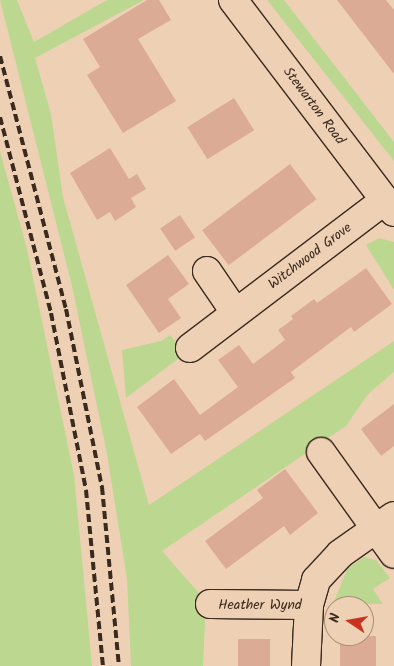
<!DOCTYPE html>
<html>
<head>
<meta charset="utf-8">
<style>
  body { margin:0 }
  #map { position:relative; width:394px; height:666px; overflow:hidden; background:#eed1b5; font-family:Kalam,sans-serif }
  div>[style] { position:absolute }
  .green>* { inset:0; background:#bcd890 }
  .building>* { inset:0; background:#dbab96; transform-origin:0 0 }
  .roads { filter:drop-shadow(1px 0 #3b2a1e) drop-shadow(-1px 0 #3b2a1e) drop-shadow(0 1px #3b2a1e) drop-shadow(0 -1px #3b2a1e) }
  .minor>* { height:28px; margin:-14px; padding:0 14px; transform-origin:14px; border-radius:14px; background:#eed1b5 }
  .major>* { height:28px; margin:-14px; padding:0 14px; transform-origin:14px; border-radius:14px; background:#eed1b5 }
  .rail>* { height:4px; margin-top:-2px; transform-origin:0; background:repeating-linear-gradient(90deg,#3b2a1e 0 8px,transparent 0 12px) }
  span { translate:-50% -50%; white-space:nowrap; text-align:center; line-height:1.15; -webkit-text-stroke:4.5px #eed1b5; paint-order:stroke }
  .street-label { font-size:14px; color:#3b2a1e }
  .north { position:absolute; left:324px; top:596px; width:50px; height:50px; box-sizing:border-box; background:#eed1b5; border:1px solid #a68e79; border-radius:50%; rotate:282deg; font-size:14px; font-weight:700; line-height:20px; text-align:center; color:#3b2a1e }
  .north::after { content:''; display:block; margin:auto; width:18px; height:22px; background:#c8321e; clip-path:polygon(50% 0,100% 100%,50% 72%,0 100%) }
</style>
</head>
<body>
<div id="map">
  <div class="green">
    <i style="clip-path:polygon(0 0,17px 0,34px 42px,107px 0,144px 0,35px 58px,51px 114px,63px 197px,149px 505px,394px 341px,394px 372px,368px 394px,346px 426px,162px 551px,206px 601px,203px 666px,131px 666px,127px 579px,107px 454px,72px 286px)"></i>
    <i style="clip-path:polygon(267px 0,284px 0,394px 142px,394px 161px)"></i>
    <i style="clip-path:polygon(0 151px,27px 249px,74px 475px,92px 666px,0 666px)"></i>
    <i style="clip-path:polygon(379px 238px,394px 242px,394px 290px,366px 245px)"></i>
    <i style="clip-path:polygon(170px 335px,186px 353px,126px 398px,122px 350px,161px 341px)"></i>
    <i style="clip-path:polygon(364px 557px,376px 560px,390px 578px,373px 589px,383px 604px,333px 604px,347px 569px)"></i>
  </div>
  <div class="building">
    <i style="clip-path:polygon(147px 0,159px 0,171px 20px,138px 39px,176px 101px,123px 133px,87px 75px,100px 67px,83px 39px)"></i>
    <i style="clip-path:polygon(337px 0,386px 0,394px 10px,394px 74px)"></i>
    <i style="left:234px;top:98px;width:38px;height:55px;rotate:58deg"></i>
    <i style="clip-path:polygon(110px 148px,129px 179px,137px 174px,146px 189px,131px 198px,136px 207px,115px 221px,110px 212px,97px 220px,70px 173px)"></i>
    <i style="left:290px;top:164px;width:44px;height:110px;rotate:53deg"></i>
    <i style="left:180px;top:215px;width:27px;height:24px;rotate:56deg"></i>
    <i style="clip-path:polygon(168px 255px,189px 284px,168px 299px,181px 318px,159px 333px,126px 285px)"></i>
    <i style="clip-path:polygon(366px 268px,392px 304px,354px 332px,351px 327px,291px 372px,295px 378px,205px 441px,200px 434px,171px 454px,137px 407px,174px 379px,200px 415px,238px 387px,218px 360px,239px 345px,253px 364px,285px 340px,278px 330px,293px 319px,291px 316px,314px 299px,317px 303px)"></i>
    <i style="clip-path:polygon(394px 404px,394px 446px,381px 456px,361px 429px)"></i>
    <i style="clip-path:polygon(285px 469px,318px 513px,290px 535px,284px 526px,226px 569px,205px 541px,263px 498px,257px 490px)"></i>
    <i style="left:340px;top:636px;width:36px;height:30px"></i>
    <i style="left:238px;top:639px;width:32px;height:27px"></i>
  </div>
  <div class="roads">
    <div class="minor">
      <i style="left:207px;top:271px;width:50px;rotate:55.7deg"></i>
      <i style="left:190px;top:348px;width:245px;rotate:-37.2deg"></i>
      <i style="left:321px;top:452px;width:125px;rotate:54.4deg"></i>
      <i style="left:210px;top:604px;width:99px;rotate:0.6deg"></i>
      <i style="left:306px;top:666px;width:61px;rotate:-87.2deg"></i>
      <i style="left:309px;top:605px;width:26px;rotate:-74deg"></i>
      <i style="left:316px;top:580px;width:35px;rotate:-47deg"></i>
      <i style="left:340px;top:554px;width:66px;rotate:-35.1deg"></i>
    </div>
    <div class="major">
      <i style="left:233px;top:0;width:266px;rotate:52.8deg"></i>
    </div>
  </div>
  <div class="rail">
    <i style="left:0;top:56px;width:261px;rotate:75.4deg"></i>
    <i style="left:66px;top:309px;width:182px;rotate:78.6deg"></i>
    <i style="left:102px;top:487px;width:180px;rotate:84.6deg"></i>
    <i style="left:0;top:117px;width:203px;rotate:75.4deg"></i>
    <i style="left:51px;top:313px;width:180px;rotate:78.8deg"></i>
    <i style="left:86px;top:490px;width:177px;rotate:84.5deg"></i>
  </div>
  <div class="street-label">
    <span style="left:314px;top:106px;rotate:53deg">Stewarton Road</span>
    <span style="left:310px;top:256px;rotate:-37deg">Witchwood Grove</span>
    <span style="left:260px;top:605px">Heather Wynd</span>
  </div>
  <div class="north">N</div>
</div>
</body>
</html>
